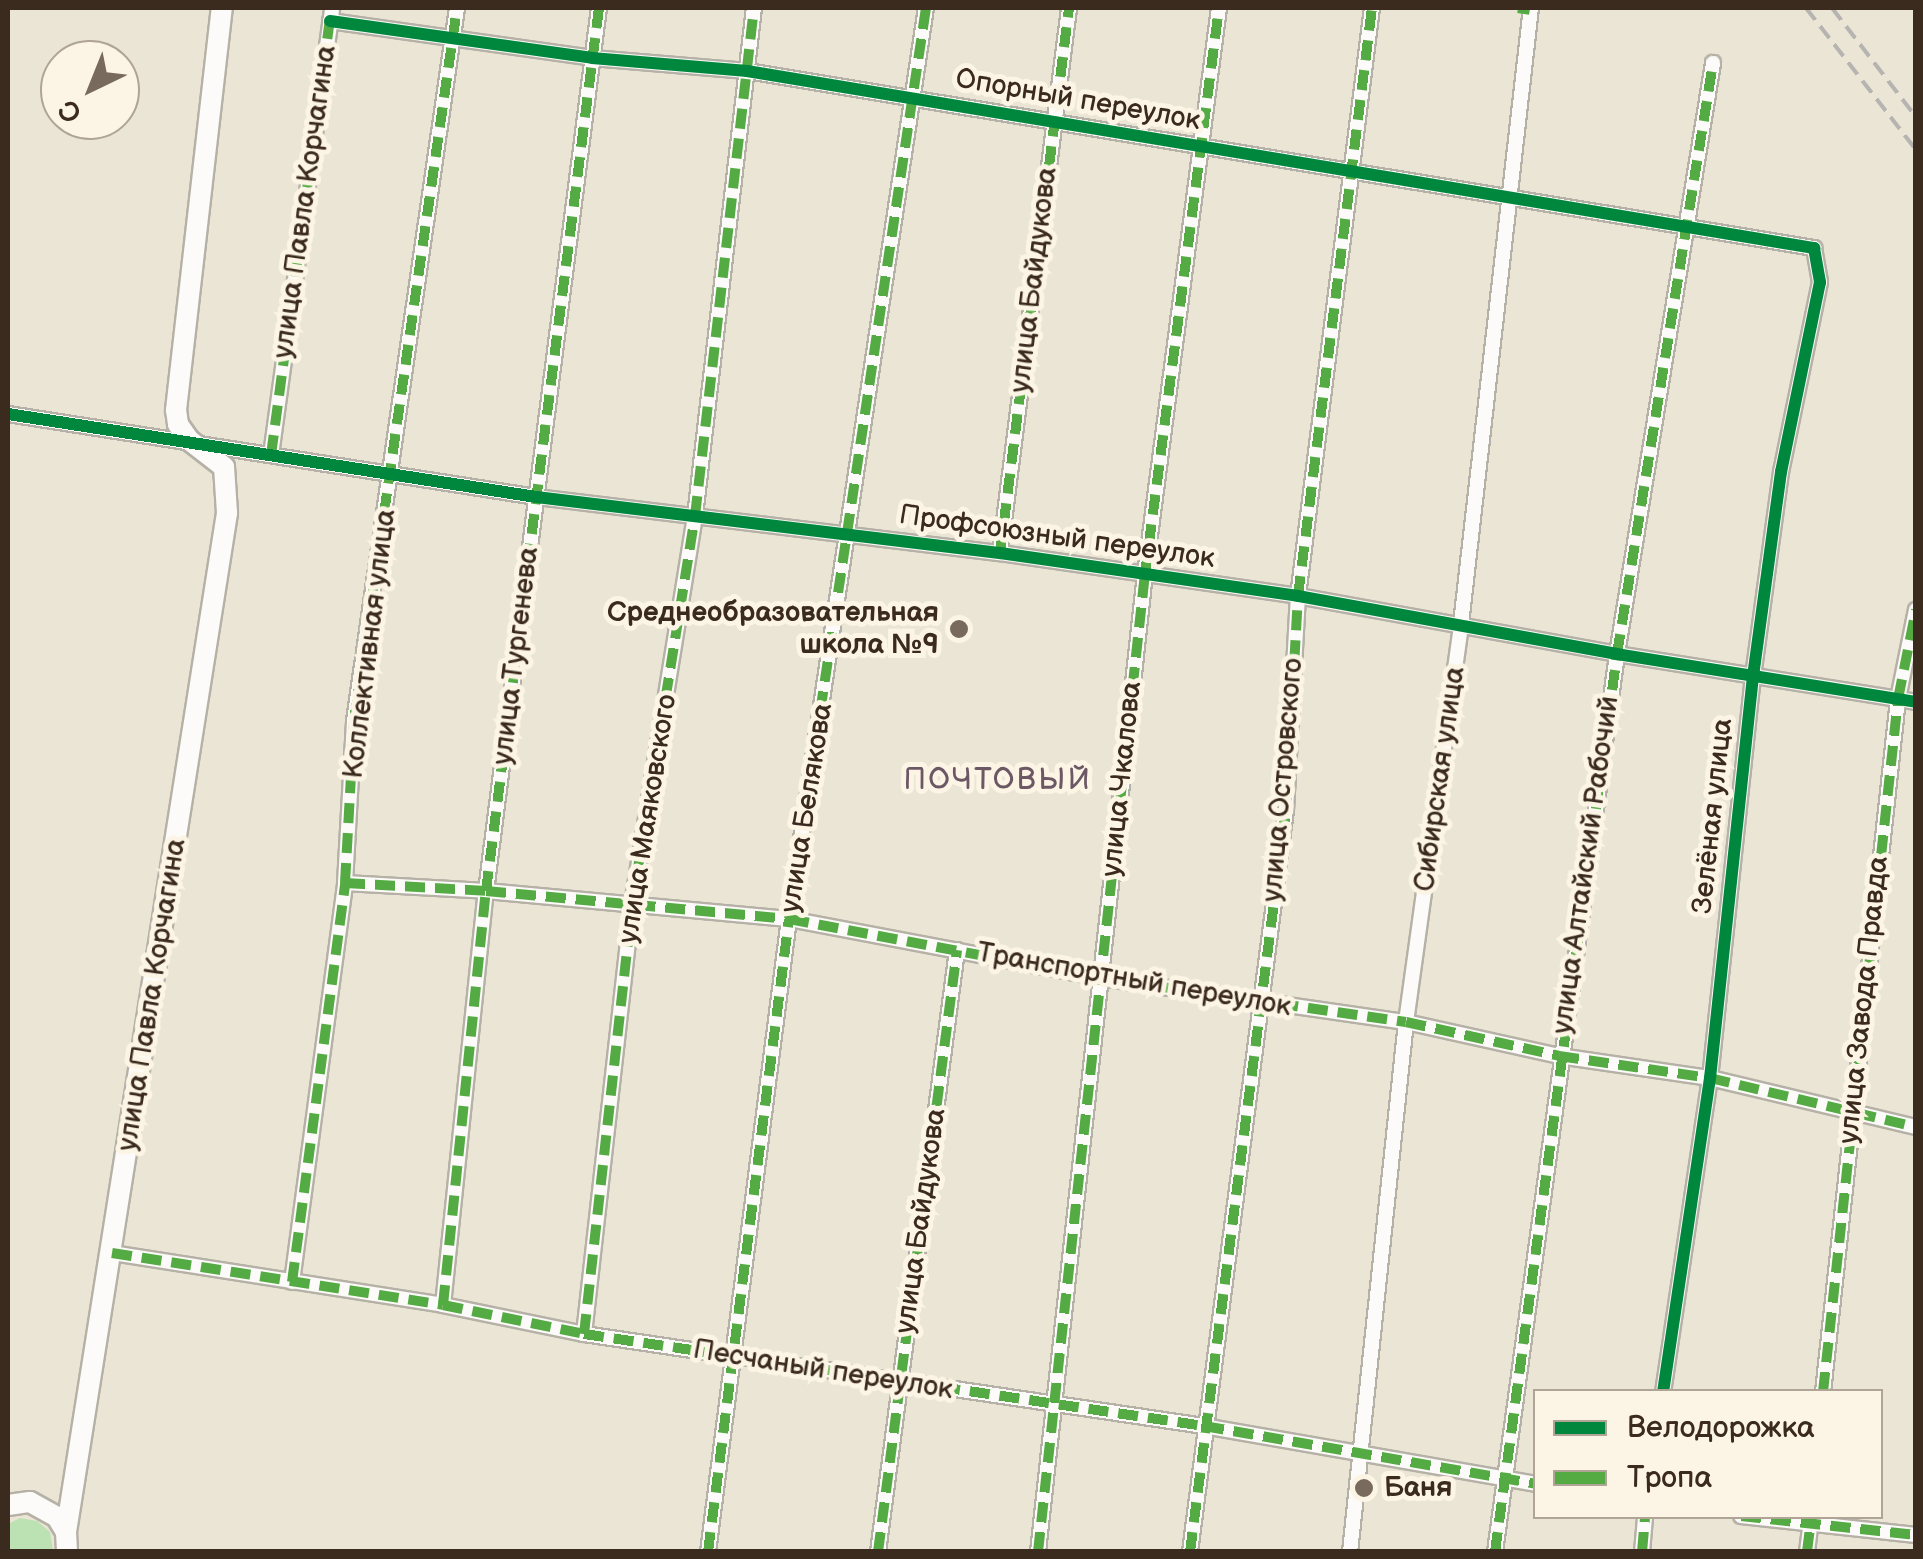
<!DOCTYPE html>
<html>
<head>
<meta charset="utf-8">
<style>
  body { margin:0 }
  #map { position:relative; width:1923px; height:1559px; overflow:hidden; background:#eae5d5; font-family:"Balsamiq Sans",sans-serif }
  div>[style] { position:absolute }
  .green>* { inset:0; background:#bce1b3 }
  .roads { filter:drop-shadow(2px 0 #b6b1a6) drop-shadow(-2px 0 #b6b1a6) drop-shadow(0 2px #b6b1a6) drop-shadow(0 -2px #b6b1a6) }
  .street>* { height:14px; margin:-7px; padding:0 7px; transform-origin:7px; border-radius:7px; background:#fcfbf9 }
  .secondary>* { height:20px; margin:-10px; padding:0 10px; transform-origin:10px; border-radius:10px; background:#fcfbf9 }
  .rail>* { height:4px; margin-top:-2px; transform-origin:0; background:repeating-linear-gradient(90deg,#b6b4b0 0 15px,transparent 0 23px) }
  .quiet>* { height:10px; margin-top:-5px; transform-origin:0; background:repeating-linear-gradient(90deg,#55ab43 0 20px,transparent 0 30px) }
  .cycleway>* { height:12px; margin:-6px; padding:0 6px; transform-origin:6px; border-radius:6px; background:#00873e }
  .dots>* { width:28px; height:28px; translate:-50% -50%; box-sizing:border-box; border:5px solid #fcf5e5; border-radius:50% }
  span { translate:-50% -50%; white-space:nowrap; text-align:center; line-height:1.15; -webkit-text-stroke:10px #fcf5e5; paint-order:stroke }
  .street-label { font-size:28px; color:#3b2a1e }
  .poi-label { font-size:28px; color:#3b2a1e; font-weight:700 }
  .right { translate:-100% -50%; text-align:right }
  .left { translate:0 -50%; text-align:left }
  .neighbourhood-label { font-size:30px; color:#6c5865; letter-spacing:2.5px }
  .frame { position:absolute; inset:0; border:10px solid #3b2a1e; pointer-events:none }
  .legend { position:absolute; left:1533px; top:1389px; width:350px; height:130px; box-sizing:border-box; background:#fcf5e5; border:2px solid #afa495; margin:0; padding:12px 18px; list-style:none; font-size:30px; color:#3b2a1e }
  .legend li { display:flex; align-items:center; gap:20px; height:50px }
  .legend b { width:50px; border:2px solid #afa495 }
  .north { position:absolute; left:40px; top:40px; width:100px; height:100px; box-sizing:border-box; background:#fcf5e5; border:2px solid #afa495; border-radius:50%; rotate:223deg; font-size:28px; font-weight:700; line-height:40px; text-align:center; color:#3b2a1e }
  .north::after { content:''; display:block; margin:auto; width:35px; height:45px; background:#786b5e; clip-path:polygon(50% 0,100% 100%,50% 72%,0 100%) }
</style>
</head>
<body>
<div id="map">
  <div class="green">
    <i style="clip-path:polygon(20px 1518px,37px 1521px,50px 1532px,53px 1551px,8px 1551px,8px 1524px)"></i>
  </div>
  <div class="roads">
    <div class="street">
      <i style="left:330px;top:21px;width:265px;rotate:8deg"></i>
      <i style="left:592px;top:58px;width:156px;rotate:4.8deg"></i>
      <i style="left:747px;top:71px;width:1082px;rotate:9.42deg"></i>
      <i style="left:1814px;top:248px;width:35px;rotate:80deg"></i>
      <i style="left:1820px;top:282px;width:194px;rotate:101.6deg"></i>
      <i style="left:1781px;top:472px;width:206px;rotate:97.8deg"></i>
      <i style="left:1753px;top:676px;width:404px;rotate:96.1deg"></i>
      <i style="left:1710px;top:1078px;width:317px;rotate:98.5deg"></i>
      <i style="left:8px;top:414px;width:534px;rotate:8.93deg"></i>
      <i style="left:536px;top:497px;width:467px;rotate:6.9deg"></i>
      <i style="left:1000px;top:553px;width:301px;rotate:8.2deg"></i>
      <i style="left:1298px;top:596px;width:324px;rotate:10.3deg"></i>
      <i style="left:1617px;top:654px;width:303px;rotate:9.1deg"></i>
      <i style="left:271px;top:455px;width:451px;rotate:-82.2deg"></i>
      <i style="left:1000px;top:553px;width:549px;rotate:-82.78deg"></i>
      <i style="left:345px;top:883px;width:141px;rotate:3.2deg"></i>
      <i style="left:486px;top:891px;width:304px;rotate:5.3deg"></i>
      <i style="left:789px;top:919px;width:317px;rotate:10.7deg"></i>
      <i style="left:1100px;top:978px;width:309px;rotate:8.2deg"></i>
      <i style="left:1406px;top:1022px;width:157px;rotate:12.5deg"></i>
      <i style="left:1559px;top:1056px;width:153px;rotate:8.3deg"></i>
      <i style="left:1710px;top:1078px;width:212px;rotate:13.4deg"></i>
      <i style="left:112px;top:1253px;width:335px;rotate:8.9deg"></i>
      <i style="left:443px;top:1305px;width:144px;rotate:11.6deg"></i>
      <i style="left:584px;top:1334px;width:627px;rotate:8.44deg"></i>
      <i style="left:1204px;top:1426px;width:337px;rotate:9.9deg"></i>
      <i style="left:292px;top:1282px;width:403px;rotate:-82.4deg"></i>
      <i style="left:345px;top:883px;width:162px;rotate:-86.8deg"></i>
      <i style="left:354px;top:721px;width:720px;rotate:-81.78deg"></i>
      <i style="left:443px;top:1305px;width:416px;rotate:-84.1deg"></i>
      <i style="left:486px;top:891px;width:890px;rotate:-82.71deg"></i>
      <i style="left:584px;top:1334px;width:432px;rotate:-83.6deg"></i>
      <i style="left:632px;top:905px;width:394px;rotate:-80.8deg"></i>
      <i style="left:695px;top:516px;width:511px;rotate:-83.38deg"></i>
      <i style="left:1823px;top:1392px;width:697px;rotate:-83.82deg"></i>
      <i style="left:1898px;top:699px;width:91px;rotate:-78.6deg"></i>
      <i style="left:1741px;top:1516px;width:176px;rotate:6.2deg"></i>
      <i style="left:708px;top:1552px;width:638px;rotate:-82.71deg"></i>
      <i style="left:789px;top:919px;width:921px;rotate:-81.45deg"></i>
      <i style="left:878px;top:1552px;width:607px;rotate:-82.52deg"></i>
      <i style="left:1038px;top:1552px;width:984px;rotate:-83.76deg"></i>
      <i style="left:1145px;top:574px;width:571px;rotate:-82.55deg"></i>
      <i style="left:1190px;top:1552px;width:748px;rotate:-82.63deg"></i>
      <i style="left:1286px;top:810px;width:214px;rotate:-86.8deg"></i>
      <i style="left:1298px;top:596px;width:593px;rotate:-82.83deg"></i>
      <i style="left:1350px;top:1552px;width:533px;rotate:-83.97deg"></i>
      <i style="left:1406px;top:1022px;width:402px;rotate:-82.1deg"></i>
      <i style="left:1461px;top:624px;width:620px;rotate:-83.52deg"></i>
      <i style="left:1495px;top:1552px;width:906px;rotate:-82.26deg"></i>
      <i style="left:1617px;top:654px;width:599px;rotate:-80.77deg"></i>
      <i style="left:1642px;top:1552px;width:36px;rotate:-85deg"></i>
      <i style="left:1807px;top:1552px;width:35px;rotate:-83deg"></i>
    </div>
    <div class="secondary">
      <i style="left:8px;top:1505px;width:22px;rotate:-8deg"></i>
      <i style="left:30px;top:1502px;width:31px;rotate:29deg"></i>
      <i style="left:57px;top:1517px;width:17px;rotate:59deg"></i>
      <i style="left:66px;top:1532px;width:20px;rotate:87deg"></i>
      <i style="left:66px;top:1532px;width:1032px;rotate:-81.02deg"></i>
      <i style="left:227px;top:513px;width:46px;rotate:-93.7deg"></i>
      <i style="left:224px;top:467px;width:44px;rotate:-142.4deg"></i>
      <i style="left:189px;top:440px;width:19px;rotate:-125deg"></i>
      <i style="left:178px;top:424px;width:14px;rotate:-98deg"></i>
      <i style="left:176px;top:410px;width:405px;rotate:-83.5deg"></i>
    </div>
  </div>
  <div class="rail">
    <i style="left:1806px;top:8px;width:180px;rotate:52.2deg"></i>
    <i style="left:1832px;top:8px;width:138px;rotate:52.4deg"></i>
  </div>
  <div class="quiet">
    <i style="left:1518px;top:8px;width:12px;rotate:9deg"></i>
    <i style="left:271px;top:455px;width:447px;rotate:-82.3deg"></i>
    <i style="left:1000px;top:553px;width:549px;rotate:-82.78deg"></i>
    <i style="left:345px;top:883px;width:141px;rotate:3.2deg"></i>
    <i style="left:486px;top:891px;width:304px;rotate:5.3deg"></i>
    <i style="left:789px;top:919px;width:317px;rotate:10.7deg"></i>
    <i style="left:1100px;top:978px;width:309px;rotate:8.2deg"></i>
    <i style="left:1406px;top:1022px;width:157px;rotate:12.5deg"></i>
    <i style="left:1559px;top:1056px;width:153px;rotate:8.3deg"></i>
    <i style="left:1710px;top:1078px;width:212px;rotate:13.4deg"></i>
    <i style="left:112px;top:1253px;width:335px;rotate:8.9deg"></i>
    <i style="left:443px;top:1305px;width:144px;rotate:11.6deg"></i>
    <i style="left:584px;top:1334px;width:627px;rotate:8.44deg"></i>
    <i style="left:1204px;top:1426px;width:337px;rotate:9.9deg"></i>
    <i style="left:292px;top:1282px;width:403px;rotate:-82.4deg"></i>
    <i style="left:345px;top:883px;width:162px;rotate:-86.8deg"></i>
    <i style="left:354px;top:721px;width:720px;rotate:-81.78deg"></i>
    <i style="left:443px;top:1305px;width:416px;rotate:-84.1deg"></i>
    <i style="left:486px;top:891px;width:890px;rotate:-82.71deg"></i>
    <i style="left:584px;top:1334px;width:432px;rotate:-83.6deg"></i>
    <i style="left:632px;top:905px;width:394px;rotate:-80.8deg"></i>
    <i style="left:695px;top:516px;width:511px;rotate:-83.38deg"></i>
    <i style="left:1823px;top:1392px;width:697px;rotate:-83.82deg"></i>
    <i style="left:1898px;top:699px;width:91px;rotate:-78.6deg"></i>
    <i style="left:1741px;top:1516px;width:176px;rotate:6.2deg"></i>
    <i style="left:708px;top:1552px;width:638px;rotate:-82.71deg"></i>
    <i style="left:789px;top:919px;width:921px;rotate:-81.45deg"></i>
    <i style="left:878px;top:1552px;width:607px;rotate:-82.52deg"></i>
    <i style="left:1038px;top:1552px;width:984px;rotate:-83.76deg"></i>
    <i style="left:1145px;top:574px;width:571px;rotate:-82.55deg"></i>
    <i style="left:1190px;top:1552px;width:748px;rotate:-82.63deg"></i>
    <i style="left:1286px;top:810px;width:214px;rotate:-86.8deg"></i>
    <i style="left:1298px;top:596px;width:593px;rotate:-82.83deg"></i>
    <i style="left:1495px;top:1552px;width:906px;rotate:-82.26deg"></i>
    <i style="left:1617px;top:654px;width:599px;rotate:-80.77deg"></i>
    <i style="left:1642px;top:1552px;width:36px;rotate:-85deg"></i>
    <i style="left:1807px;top:1552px;width:35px;rotate:-83deg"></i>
  </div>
  <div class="cycleway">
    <i style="left:330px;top:21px;width:265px;rotate:8deg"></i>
    <i style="left:592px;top:58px;width:156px;rotate:4.8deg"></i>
    <i style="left:747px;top:71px;width:1082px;rotate:9.42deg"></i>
    <i style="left:1814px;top:248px;width:35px;rotate:80deg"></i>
    <i style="left:1820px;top:282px;width:194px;rotate:101.6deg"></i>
    <i style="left:1781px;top:472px;width:206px;rotate:97.8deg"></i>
    <i style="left:1753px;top:676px;width:404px;rotate:96.1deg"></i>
    <i style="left:1710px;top:1078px;width:317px;rotate:98.5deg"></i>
    <i style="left:8px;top:414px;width:534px;rotate:8.93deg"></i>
    <i style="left:536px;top:497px;width:467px;rotate:6.9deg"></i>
    <i style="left:1000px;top:553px;width:301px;rotate:8.2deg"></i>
    <i style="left:1298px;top:596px;width:324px;rotate:10.3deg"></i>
    <i style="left:1617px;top:654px;width:303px;rotate:9.1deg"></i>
  </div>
  <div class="dots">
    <i style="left:959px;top:629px;background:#786b5e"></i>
    <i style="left:1364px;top:1488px;background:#786b5e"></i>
  </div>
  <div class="street-label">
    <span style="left:1078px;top:100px;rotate:10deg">Опорный переулок</span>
    <span style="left:305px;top:202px;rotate:-82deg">улица Павла Корчагина</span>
    <span style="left:1034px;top:280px;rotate:-83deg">улица Байдукова</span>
    <span style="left:1057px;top:537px;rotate:8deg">Профсоюзный переулок</span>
    <span style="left:370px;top:644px;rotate:-83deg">Коллективная улица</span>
    <span style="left:516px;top:656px;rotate:-83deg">улица Тургенева</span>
    <span style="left:1122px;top:779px;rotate:-84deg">улица Чкалова</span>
    <span style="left:1440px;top:779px;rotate:-82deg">Сибирская улица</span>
    <span style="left:1283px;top:780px;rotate:-85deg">улица Островского</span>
    <span style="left:807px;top:808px;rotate:-81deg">улица Белякова</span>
    <span style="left:1713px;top:816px;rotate:-84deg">Зелёная улица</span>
    <span style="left:648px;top:819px;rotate:-81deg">улица Маяковского</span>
    <span style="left:1586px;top:865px;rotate:-82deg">улица Алтайский Рабочий</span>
    <span style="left:1134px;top:980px;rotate:10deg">Транспортный переулок</span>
    <span style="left:152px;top:995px;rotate:-81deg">улица Павла Корчагина</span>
    <span style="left:1864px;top:1000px;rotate:-84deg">улица Завода Правда</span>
    <span style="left:921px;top:1221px;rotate:-82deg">улица Байдукова</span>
    <span style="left:823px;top:1370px;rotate:9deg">Песчаный переулок</span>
  </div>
  <div class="poi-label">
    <span class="right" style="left:939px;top:629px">Среднеобразовательная<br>школа №9</span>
    <span class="left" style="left:1384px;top:1488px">Баня</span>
  </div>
  <div class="neighbourhood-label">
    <span style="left:998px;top:780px">ПОЧТОВЫЙ</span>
  </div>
  <div class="frame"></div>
  <ul class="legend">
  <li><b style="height:12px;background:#00873e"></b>Велодорожка</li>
  <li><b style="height:12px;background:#55ab43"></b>Тропа</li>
  </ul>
  <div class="north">С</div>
</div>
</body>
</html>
